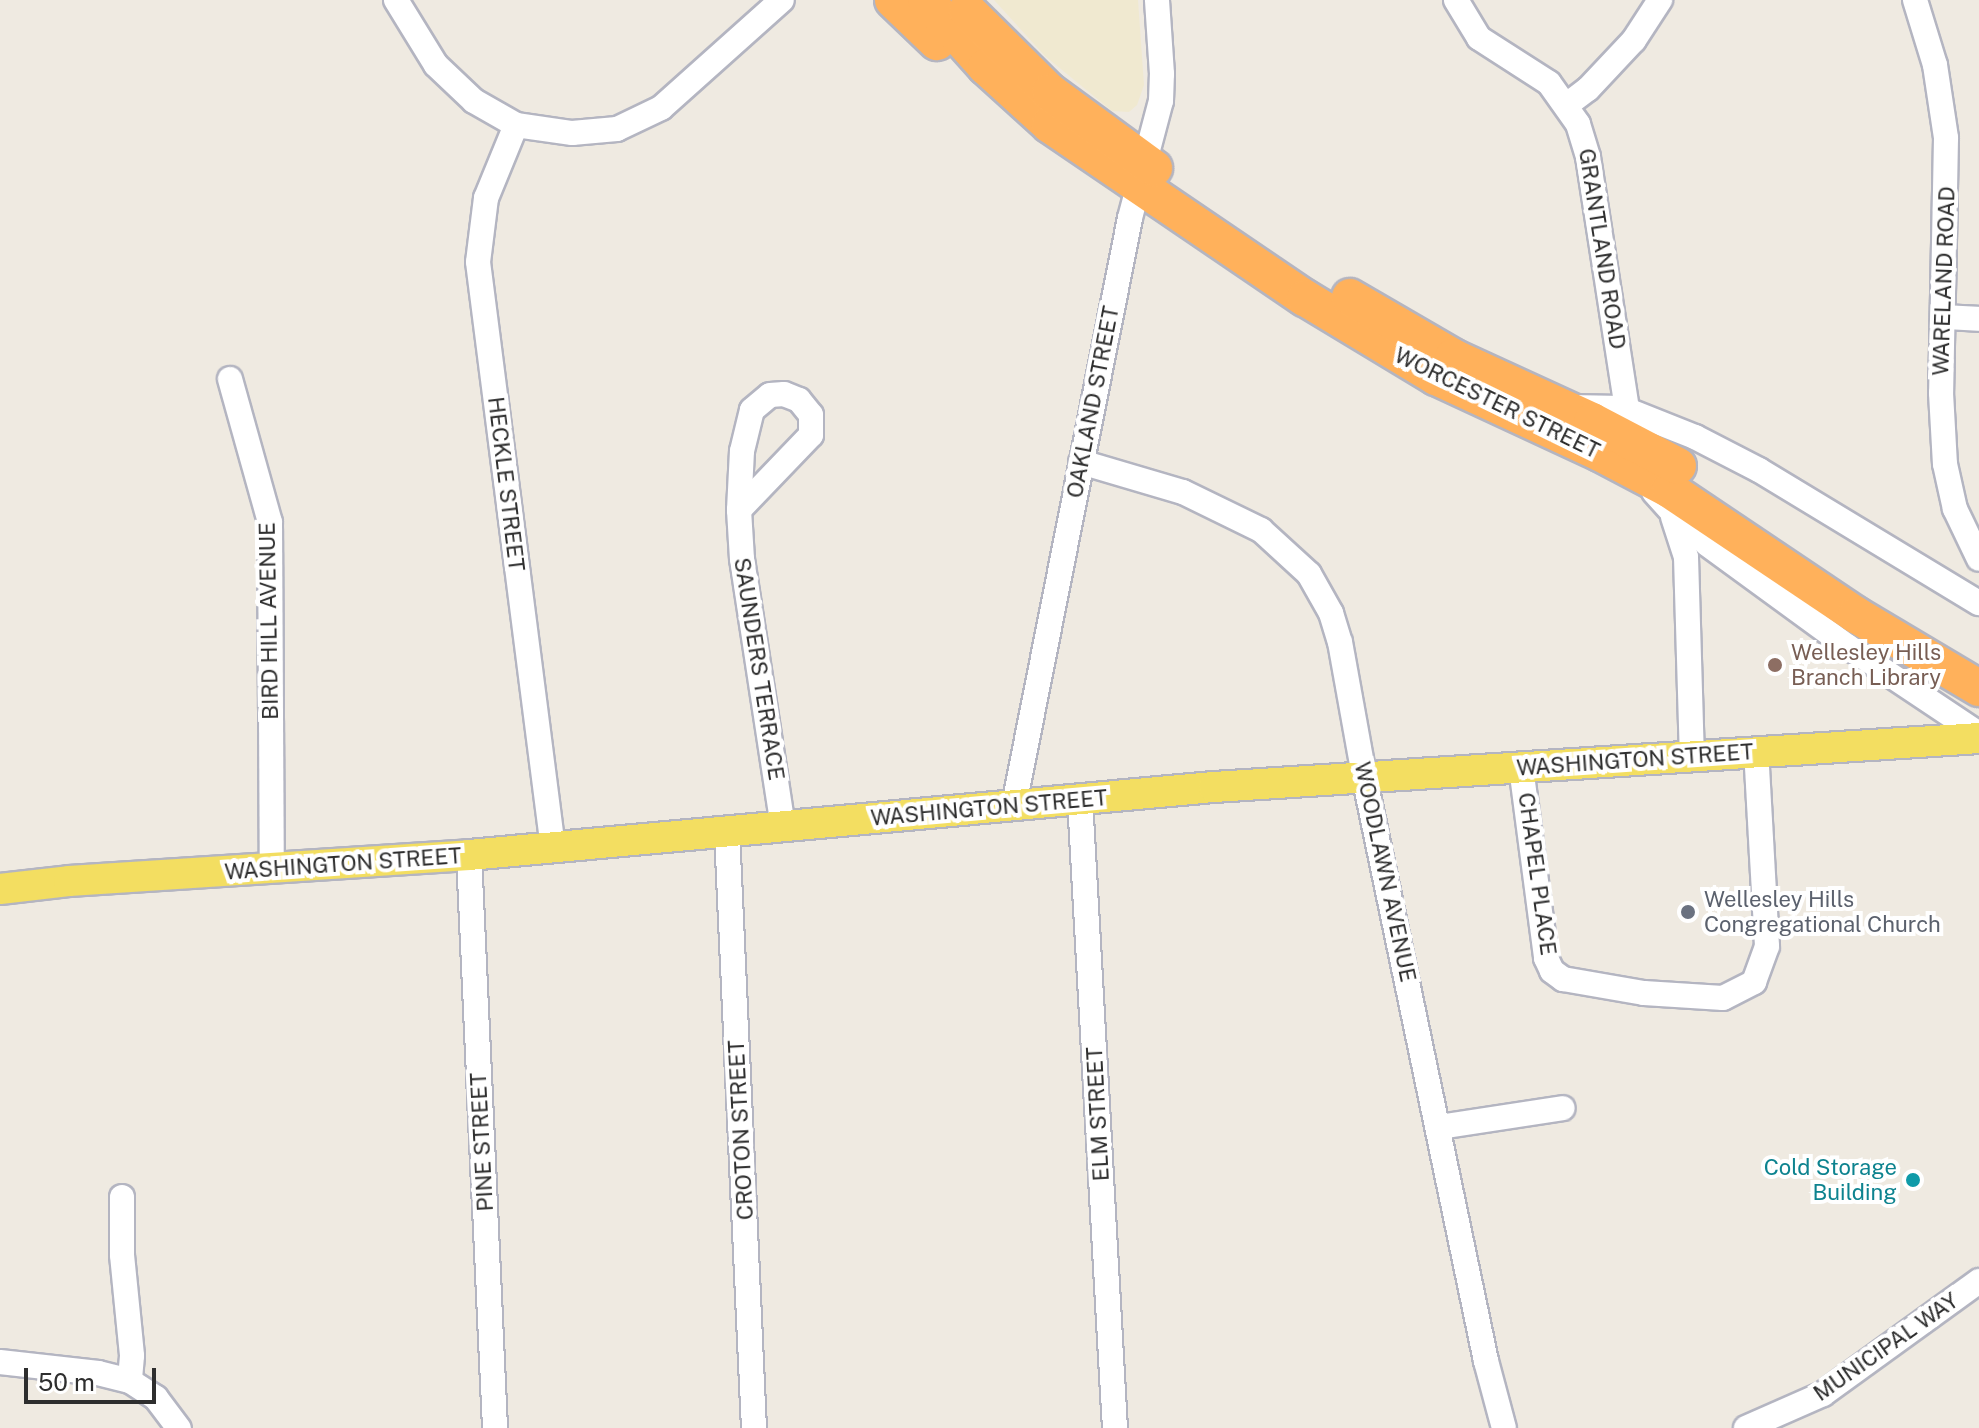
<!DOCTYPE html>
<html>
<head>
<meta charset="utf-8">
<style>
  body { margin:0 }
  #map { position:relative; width:1979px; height:1428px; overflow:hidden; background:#efeae1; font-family:"Public Sans",sans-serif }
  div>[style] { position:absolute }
  .education>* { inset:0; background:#f0e9d0 }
  .roads { filter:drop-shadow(2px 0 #b4b5c1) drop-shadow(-2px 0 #b4b5c1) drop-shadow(0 2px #b4b5c1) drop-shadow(0 -2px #b4b5c1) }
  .minor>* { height:24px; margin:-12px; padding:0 12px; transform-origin:12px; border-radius:12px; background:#fff }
  .major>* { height:30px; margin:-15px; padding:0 15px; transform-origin:15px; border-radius:15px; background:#f3de61 }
  .highway>* { height:36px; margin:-18px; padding:0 18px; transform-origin:18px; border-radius:18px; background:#ffb15b }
  .dots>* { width:22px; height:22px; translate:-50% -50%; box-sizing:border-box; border:4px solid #fff; border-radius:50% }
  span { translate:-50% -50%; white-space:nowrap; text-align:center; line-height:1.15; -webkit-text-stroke:8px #fff; paint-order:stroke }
  .street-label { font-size:22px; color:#2e2e2e }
  .education-label { font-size:22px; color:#785e54 }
  .left { translate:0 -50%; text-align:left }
  .worship-label { font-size:22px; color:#5b616d }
  .culture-label { font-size:22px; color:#0d838f }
  .right { translate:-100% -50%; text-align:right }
  .scale { position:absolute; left:24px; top:1368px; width:132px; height:36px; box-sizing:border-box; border:4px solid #2e2e2e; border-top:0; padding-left:10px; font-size:24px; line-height:28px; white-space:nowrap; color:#2e2e2e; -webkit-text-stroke:6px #fff; paint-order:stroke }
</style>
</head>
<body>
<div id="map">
  <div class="education">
    <i style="clip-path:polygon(994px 0,1138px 0,1144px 85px,1137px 105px,1129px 112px,1112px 111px,1045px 56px)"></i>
  </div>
  <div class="roads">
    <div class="minor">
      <i style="left:396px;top:0;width:76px;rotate:58.4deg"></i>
      <i style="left:436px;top:65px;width:52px;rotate:43.5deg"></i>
      <i style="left:474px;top:101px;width:48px;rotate:29.7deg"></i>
      <i style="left:516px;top:125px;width:57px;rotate:8.1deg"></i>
      <i style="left:572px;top:133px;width:45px;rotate:-5.1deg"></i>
      <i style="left:617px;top:129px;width:49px;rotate:-25.5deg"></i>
      <i style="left:661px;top:108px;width:162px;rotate:-41.8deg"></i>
      <i style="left:1456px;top:0;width:44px;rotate:58.8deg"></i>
      <i style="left:1479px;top:38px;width:83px;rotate:32.7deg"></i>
      <i style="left:1549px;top:83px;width:50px;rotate:54.7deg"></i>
      <i style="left:1578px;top:124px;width:34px;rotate:73deg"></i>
      <i style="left:1588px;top:157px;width:256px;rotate:81.2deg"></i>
      <i style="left:1915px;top:0;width:68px;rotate:72.9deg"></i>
      <i style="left:1935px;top:65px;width:74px;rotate:81.4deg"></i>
      <i style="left:1946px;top:138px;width:255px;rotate:91.1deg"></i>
      <i style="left:1941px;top:393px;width:71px;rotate:86.8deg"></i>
      <i style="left:1945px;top:464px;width:46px;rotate:77.5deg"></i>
      <i style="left:1955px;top:509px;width:55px;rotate:64.4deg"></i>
      <i style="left:1568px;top:104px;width:25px;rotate:-37deg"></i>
      <i style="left:1588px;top:89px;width:67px;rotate:-46.8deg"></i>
      <i style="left:1634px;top:40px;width:48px;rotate:-57deg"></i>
      <i style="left:516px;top:125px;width:79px;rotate:112.3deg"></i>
      <i style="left:486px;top:198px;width:64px;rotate:97.1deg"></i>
      <i style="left:478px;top:262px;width:591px;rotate:82.71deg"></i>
      <i style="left:1945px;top:317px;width:34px;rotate:3deg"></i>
      <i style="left:230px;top:379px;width:148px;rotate:74.4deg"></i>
      <i style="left:270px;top:522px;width:347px;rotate:89.7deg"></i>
      <i style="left:1571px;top:407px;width:51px;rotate:1.1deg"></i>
      <i style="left:1622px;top:408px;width:79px;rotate:21.7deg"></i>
      <i style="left:1695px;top:437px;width:72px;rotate:27.3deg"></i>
      <i style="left:1759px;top:470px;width:257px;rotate:31.2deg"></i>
      <i style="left:1081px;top:462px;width:106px;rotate:16.4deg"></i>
      <i style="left:1183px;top:492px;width:87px;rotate:26deg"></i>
      <i style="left:1261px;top:530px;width:65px;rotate:42.5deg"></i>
      <i style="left:1309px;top:574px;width:45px;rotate:60.6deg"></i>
      <i style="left:1331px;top:613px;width:30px;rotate:73deg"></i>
      <i style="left:1340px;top:642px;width:136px;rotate:79.8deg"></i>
      <i style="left:1364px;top:776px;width:598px;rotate:78.22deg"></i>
      <i style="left:1486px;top:1361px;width:69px;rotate:75deg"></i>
      <i style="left:1654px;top:492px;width:39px;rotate:48deg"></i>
      <i style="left:1680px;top:521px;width:35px;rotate:40deg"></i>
      <i style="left:1707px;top:544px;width:173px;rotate:36.1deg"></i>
      <i style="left:1847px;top:646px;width:159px;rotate:33.7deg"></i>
      <i style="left:739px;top:510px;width:59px;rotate:-87.1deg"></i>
      <i style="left:742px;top:451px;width:42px;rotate:-76.3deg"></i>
      <i style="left:752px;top:410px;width:23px;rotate:-40deg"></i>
      <i style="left:770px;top:395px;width:14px;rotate:-4deg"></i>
      <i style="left:784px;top:394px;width:16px;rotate:22deg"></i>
      <i style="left:799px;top:400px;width:19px;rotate:51deg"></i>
      <i style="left:811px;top:415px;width:20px;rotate:90deg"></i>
      <i style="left:811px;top:435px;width:104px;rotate:133.8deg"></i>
      <i style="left:739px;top:510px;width:49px;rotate:86.5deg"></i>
      <i style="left:742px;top:559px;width:271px;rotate:81.3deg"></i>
      <i style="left:1673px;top:517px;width:42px;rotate:72deg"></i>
      <i style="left:1686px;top:557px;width:199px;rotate:88.3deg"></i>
      <i style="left:1521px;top:767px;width:193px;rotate:82.5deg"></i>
      <i style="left:1546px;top:958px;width:14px;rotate:65deg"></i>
      <i style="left:1552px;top:971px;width:14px;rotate:36deg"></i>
      <i style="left:1563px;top:979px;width:82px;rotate:9.8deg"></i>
      <i style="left:1644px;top:993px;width:79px;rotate:3.6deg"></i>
      <i style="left:1723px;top:998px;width:35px;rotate:-27deg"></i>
      <i style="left:1754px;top:982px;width:38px;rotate:-70deg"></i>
      <i style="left:1767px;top:946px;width:194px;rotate:-93.2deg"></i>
      <i style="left:1080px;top:799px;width:630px;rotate:86.82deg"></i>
      <i style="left:1014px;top:805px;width:598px;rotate:-78.82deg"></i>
      <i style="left:1130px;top:218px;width:121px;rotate:-75.2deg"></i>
      <i style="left:1161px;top:101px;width:27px;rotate:-88deg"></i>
      <i style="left:1162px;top:74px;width:74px;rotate:-93.9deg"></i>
      <i style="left:727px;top:832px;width:597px;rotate:87.41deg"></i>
      <i style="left:469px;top:855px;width:574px;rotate:87.4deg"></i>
      <i style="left:1439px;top:1127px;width:125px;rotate:-8.7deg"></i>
      <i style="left:122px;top:1197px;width:58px;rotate:90deg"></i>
      <i style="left:122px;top:1255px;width:101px;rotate:84.3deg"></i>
      <i style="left:132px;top:1356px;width:25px;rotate:95deg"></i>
      <i style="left:0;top:1362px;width:99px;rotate:6.4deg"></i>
      <i style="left:98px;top:1373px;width:33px;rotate:14deg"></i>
      <i style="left:130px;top:1381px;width:31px;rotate:33deg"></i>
      <i style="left:156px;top:1398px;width:38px;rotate:53deg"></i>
      <i style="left:1746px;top:1428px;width:84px;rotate:-23.8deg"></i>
      <i style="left:1823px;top:1394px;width:193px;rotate:-35.9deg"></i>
    </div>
    <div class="major">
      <i style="left:0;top:889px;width:69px;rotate:-6.6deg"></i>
      <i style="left:69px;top:881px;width:401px;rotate:-3.7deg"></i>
      <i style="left:469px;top:855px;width:748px;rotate:-5.22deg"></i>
      <i style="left:1214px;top:787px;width:767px;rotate:-3.66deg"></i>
    </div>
    <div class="highway">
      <i style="left:893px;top:0;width:61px;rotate:43.7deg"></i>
      <i style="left:926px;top:0;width:90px;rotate:48.2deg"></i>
      <i style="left:986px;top:67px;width:86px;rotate:42.2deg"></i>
      <i style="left:1050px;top:125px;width:308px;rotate:34.2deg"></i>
      <i style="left:1305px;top:298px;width:153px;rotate:31.1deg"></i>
      <i style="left:1436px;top:377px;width:181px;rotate:24.9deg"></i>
      <i style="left:1600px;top:453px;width:79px;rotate:27.9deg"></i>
      <i style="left:1670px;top:490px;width:224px;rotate:33.9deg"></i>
      <i style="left:1856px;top:615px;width:143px;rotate:30.7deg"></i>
      <i style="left:967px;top:10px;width:117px;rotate:44.7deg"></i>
      <i style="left:1050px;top:92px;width:129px;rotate:36.2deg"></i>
      <i style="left:1350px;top:297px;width:119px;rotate:30.2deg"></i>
      <i style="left:1453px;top:357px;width:153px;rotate:24.7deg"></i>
      <i style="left:1592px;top:421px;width:97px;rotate:27.6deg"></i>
    </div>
  </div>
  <div class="dots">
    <i style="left:1775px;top:665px;background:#8d6e63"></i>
    <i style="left:1688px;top:912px;background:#6b7280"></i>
    <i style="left:1913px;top:1180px;background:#0f9aa8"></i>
  </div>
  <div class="street-label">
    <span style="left:1602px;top:249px;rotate:81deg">GRANTLAND ROAD</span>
    <span style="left:1944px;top:281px;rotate:-88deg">WARELAND ROAD</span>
    <span style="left:1093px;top:402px;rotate:-79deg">OAKLAND STREET</span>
    <span style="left:1497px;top:403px;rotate:26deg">WORCESTER STREET</span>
    <span style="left:506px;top:484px;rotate:83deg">HECKLE STREET</span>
    <span style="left:269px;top:621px;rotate:-91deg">BIRD HILL AVENUE</span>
    <span style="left:759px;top:669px;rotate:81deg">SAUNDERS TERRACE</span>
    <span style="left:1635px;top:760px;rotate:-4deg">WASHINGTON STREET</span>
    <span style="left:989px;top:808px;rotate:-5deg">WASHINGTON STREET</span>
    <span style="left:343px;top:864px;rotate:-4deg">WASHINGTON STREET</span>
    <span style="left:1385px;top:872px;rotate:78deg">WOODLAWN AVENUE</span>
    <span style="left:1537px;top:874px;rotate:82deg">CHAPEL PLACE</span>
    <span style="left:1098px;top:1114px;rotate:-93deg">ELM STREET</span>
    <span style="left:741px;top:1130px;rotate:-93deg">CROTON STREET</span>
    <span style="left:482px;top:1142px;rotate:-93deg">PINE STREET</span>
    <span style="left:1886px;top:1347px;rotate:-35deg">MUNICIPAL WAY</span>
  </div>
  <div class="education-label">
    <span class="left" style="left:1791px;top:665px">Wellesley Hills<br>Branch Library</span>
  </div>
  <div class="worship-label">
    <span class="left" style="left:1704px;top:912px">Wellesley Hills<br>Congregational Church</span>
  </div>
  <div class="culture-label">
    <span class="right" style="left:1897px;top:1180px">Cold Storage<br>Building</span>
  </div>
  <div class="scale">50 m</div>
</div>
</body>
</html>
